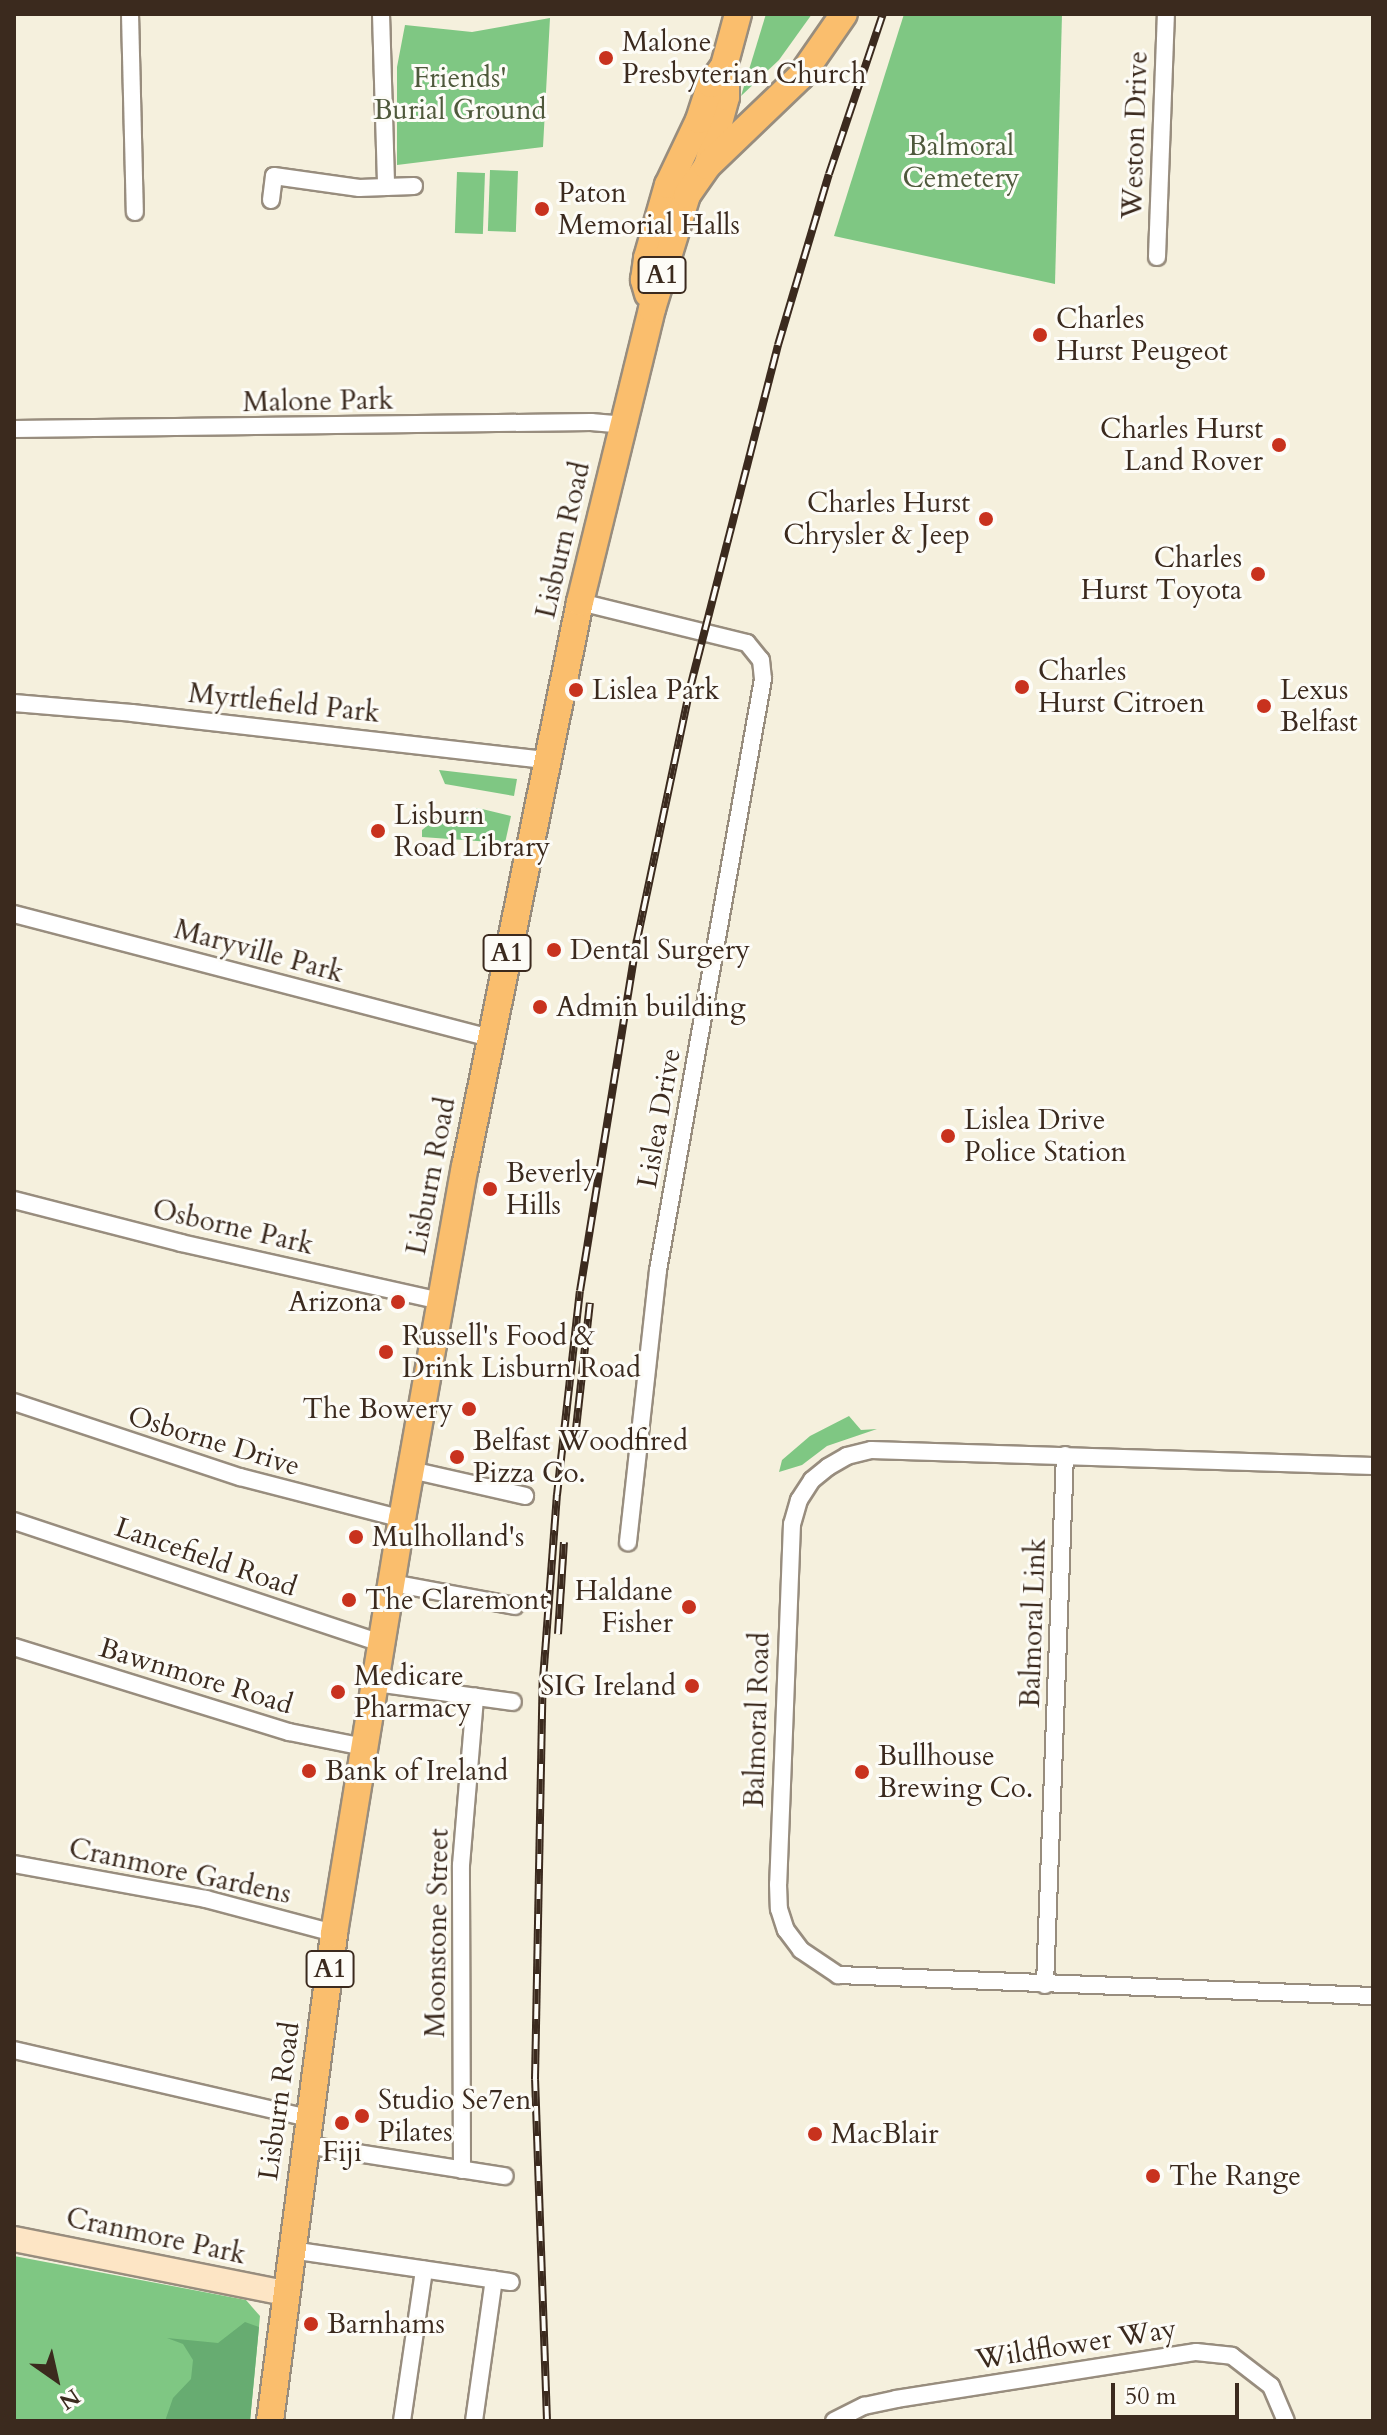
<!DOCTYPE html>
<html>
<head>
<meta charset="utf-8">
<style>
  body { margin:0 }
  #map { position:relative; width:1387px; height:2435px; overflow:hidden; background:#f5f0dd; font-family:Cardo,serif }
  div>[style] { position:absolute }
  .green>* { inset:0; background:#7fc783; transform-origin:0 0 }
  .forest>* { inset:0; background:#67ac71 }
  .roads { filter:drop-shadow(2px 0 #988d7e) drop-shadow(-2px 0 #988d7e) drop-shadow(0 2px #988d7e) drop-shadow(0 -2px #988d7e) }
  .street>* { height:16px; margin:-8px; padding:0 8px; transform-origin:8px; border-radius:8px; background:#fff }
  .secondary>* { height:24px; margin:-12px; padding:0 12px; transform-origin:12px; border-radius:12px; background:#fde5c5 }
  .primary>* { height:26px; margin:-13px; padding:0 13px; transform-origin:13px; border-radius:13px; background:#fabe6d }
  .rail>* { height:8px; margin-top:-4px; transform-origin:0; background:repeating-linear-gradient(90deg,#fdfcf7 0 15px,#3b2a1e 0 30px); box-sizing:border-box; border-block:2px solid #3b2a1e }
  .dots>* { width:22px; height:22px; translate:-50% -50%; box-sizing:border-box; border:4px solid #fdfcf7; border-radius:50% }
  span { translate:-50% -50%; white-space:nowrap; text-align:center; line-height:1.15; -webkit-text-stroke:6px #fdfcf7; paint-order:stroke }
  .shield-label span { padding:2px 6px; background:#fdfcf7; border:2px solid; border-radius:6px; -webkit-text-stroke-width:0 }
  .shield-label { font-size:26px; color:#3b2a1e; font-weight:700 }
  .poi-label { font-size:28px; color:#3b2a1e }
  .left { translate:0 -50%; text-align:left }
  .right { translate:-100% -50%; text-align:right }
  .park-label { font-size:28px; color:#4f593c }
  .street-label { font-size:28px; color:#3b2a1e }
  .frame { position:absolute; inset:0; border:16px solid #3b2a1e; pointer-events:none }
  .north { position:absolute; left:16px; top:2339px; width:80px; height:80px; -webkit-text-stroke:6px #fdfcf7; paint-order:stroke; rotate:146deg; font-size:22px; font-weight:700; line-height:32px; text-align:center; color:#3b2a1e }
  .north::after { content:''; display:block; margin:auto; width:28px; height:36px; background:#3b2a1e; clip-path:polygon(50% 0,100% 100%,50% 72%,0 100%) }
  .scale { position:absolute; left:1111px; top:2383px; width:128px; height:36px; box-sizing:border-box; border:4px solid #3b2a1e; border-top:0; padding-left:10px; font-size:24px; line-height:28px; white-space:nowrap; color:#3b2a1e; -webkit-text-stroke:6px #fdfcf7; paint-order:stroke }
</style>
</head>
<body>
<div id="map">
  <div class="green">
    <i style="clip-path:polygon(766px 14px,812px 14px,779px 60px,741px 96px)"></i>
    <i style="clip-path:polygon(904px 14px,1062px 14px,1055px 284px,834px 236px)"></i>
    <i style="clip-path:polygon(550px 18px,543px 147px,397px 165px,397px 67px,405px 25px,472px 32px)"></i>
    <i style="left:490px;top:170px;width:28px;height:61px;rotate:2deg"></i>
    <i style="left:457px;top:172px;width:28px;height:61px;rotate:2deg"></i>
    <i style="clip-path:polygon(439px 770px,517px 779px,514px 796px,445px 784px)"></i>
    <i style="clip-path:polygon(478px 808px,511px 816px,505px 843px,422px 837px,422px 830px,443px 813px)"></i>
    <i style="clip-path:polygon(849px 1416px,861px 1430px,877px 1429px,827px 1446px,802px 1465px,779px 1472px,782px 1460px,810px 1436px)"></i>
    <i style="clip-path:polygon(14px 2256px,246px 2300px,260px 2316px,250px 2421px,14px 2421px)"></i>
  </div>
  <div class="forest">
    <i style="clip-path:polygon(245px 2322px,259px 2327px,250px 2421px,165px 2421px,173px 2398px,191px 2379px,193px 2360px,183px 2344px,167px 2338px,218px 2343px)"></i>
  </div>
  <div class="roads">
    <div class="street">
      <i style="left:130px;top:14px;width:198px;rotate:88.6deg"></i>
      <i style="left:381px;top:14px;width:173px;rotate:88.3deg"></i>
      <i style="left:271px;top:200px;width:24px;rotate:-83deg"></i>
      <i style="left:274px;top:176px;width:86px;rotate:8deg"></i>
      <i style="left:359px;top:188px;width:55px;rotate:-2.1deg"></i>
      <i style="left:1157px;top:257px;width:243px;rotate:-87.9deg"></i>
      <i style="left:14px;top:429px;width:577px;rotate:-0.7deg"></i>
      <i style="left:591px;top:422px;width:32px;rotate:5deg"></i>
      <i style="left:580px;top:602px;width:172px;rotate:13.8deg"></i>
      <i style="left:747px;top:643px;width:22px;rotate:51deg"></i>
      <i style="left:761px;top:660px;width:19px;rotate:84deg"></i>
      <i style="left:763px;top:679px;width:600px;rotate:100.07deg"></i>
      <i style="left:658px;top:1270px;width:274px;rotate:96.3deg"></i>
      <i style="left:14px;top:703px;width:118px;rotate:4.8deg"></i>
      <i style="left:132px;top:713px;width:418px;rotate:6.5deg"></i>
      <i style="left:14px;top:914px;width:492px;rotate:14.6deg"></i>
      <i style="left:14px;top:1200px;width:172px;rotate:14.4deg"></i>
      <i style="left:181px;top:1243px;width:265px;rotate:12.6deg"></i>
      <i style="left:14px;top:1402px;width:238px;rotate:18.4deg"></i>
      <i style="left:240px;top:1477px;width:167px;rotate:14.5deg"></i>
      <i style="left:1373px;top:1466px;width:502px;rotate:-178.17deg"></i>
      <i style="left:871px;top:1450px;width:25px;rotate:166deg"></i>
      <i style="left:847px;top:1456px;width:22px;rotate:150deg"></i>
      <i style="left:828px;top:1467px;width:21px;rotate:141deg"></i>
      <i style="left:812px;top:1480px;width:24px;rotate:123deg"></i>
      <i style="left:799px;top:1500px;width:25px;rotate:106deg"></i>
      <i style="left:792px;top:1524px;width:360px;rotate:92.2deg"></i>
      <i style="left:778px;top:1884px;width:25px;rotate:88deg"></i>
      <i style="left:779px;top:1909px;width:22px;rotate:72deg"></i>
      <i style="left:786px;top:1930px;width:25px;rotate:53deg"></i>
      <i style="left:801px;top:1950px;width:45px;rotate:34deg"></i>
      <i style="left:838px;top:1975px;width:535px;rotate:2.25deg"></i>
      <i style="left:411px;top:1470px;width:117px;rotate:12.8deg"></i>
      <i style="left:14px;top:1521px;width:387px;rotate:18.4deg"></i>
      <i style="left:392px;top:1583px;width:125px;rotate:10.6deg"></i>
      <i style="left:14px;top:1647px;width:288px;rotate:17.2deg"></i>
      <i style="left:289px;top:1732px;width:76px;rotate:11.3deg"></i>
      <i style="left:375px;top:1683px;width:139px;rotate:7.8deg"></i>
      <i style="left:14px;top:1864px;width:195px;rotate:10.3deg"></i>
      <i style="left:206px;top:1899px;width:132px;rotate:14.9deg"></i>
      <i style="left:1045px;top:1985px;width:530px;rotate:-87.84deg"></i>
      <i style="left:14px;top:2050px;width:303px;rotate:13deg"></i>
      <i style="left:306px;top:2145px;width:201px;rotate:8.9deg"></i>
      <i style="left:462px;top:2170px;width:305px;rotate:-90.2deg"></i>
      <i style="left:461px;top:1865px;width:169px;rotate:-85.2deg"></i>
      <i style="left:291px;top:2250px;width:222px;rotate:8.3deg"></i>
      <i style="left:402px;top:2421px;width:153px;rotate:-81.7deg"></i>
      <i style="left:474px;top:2421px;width:143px;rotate:-82deg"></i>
      <i style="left:834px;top:2421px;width:34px;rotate:-27deg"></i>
      <i style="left:864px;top:2406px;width:33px;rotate:-12deg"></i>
      <i style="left:896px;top:2399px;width:304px;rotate:-8.9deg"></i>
      <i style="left:1196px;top:2352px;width:36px;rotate:6deg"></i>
      <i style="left:1232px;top:2356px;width:49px;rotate:37.6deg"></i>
      <i style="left:1271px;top:2386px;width:38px;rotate:67deg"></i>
    </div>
    <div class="secondary">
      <i style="left:14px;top:2239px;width:276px;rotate:11.3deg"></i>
    </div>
    <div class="primary">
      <i style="left:708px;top:163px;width:68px;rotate:-74.7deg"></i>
      <i style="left:726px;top:97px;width:20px;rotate:-90deg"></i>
      <i style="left:648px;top:294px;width:15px;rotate:-106deg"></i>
      <i style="left:644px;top:280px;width:22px;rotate:-82deg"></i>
      <i style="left:647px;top:258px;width:76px;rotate:-74deg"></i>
      <i style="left:668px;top:185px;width:72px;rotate:-64.5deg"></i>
      <i style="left:699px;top:120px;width:38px;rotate:-72deg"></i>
      <i style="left:711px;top:84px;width:22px;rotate:-54deg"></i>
      <i style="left:724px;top:66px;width:54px;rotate:-74.9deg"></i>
      <i style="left:270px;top:2421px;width:492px;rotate:-82.5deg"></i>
      <i style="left:334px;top:1933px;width:420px;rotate:-80.7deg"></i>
      <i style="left:402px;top:1519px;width:358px;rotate:-79.9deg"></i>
      <i style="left:465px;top:1167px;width:577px;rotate:-78.5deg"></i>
      <i style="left:580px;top:602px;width:302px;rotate:-76.2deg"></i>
      <i style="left:652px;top:309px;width:119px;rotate:-72.9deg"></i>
      <i style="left:687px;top:195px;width:35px;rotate:-55deg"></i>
      <i style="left:707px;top:166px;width:130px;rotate:-43.8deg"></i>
      <i style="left:801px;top:76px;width:75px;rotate:-55.3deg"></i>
    </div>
  </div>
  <div class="rail">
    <i style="left:575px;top:1438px;width:136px;rotate:-83.7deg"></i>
    <i style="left:558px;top:1634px;width:92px;rotate:-86.3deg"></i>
    <i style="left:547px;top:2421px;width:342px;rotate:-92deg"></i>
    <i style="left:535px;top:2079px;width:399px;rotate:-88.9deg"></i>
    <i style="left:543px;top:1680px;width:186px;rotate:-85.7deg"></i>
    <i style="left:557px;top:1495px;width:205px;rotate:-83.6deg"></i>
    <i style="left:580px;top:1291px;width:356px;rotate:-80.8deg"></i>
    <i style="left:637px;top:940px;width:258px;rotate:-78.1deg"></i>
    <i style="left:690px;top:688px;width:354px;rotate:-75.6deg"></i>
    <i style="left:778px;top:345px;width:178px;rotate:-73.4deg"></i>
    <i style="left:829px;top:174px;width:169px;rotate:-71.4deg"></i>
  </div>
  <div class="dots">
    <i style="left:606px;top:58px;background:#c8321e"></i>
    <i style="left:542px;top:209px;background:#c8321e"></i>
    <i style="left:1040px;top:335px;background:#c8321e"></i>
    <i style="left:1279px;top:445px;background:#c8321e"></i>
    <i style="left:986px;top:519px;background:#c8321e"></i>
    <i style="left:1258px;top:574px;background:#c8321e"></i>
    <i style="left:1022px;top:687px;background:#c8321e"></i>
    <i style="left:576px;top:690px;background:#c8321e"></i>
    <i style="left:1264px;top:706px;background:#c8321e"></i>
    <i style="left:378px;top:831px;background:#c8321e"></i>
    <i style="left:554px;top:950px;background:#c8321e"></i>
    <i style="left:540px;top:1007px;background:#c8321e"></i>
    <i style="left:948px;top:1136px;background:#c8321e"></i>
    <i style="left:490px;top:1189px;background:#c8321e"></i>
    <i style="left:398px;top:1302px;background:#c8321e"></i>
    <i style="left:386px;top:1352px;background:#c8321e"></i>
    <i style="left:469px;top:1409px;background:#c8321e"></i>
    <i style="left:457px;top:1457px;background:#c8321e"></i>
    <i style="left:356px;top:1537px;background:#c8321e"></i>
    <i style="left:349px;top:1600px;background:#c8321e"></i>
    <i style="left:689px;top:1607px;background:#c8321e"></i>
    <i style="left:692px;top:1686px;background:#c8321e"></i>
    <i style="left:338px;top:1692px;background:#c8321e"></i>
    <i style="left:309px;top:1771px;background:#c8321e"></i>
    <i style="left:862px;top:1772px;background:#c8321e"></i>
    <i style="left:362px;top:2116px;background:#c8321e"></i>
    <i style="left:342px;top:2123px;background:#c8321e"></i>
    <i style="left:815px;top:2134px;background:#c8321e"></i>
    <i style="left:1153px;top:2176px;background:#c8321e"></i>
    <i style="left:311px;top:2324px;background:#c8321e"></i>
  </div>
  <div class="shield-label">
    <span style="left:662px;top:275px">A1</span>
    <span style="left:507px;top:953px">A1</span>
    <span style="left:330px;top:1969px">A1</span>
  </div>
  <div class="poi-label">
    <span class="left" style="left:622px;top:58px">Malone<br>Presbyterian Church</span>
    <span class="left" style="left:558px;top:209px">Paton<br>Memorial Halls</span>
    <span class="left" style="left:1056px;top:335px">Charles<br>Hurst Peugeot</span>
    <span class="right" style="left:1263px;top:445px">Charles Hurst<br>Land Rover</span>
    <span class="right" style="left:970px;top:519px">Charles Hurst<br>Chrysler &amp; Jeep</span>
    <span class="right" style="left:1242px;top:574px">Charles<br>Hurst Toyota</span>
    <span class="left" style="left:1038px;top:687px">Charles<br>Hurst Citroen</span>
    <span class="left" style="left:592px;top:690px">Lislea Park</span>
    <span class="left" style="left:1280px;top:706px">Lexus<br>Belfast</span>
    <span class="left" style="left:394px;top:831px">Lisburn<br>Road Library</span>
    <span class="left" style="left:570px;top:950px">Dental Surgery</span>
    <span class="left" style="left:556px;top:1007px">Admin building</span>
    <span class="left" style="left:964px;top:1136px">Lislea Drive<br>Police Station</span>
    <span class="left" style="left:506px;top:1189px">Beverly<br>Hills</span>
    <span class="right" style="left:382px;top:1302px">Arizona</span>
    <span class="left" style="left:402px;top:1352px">Russell's Food &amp;<br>Drink Lisburn Road</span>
    <span class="right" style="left:453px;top:1409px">The Bowery</span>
    <span class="left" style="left:473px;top:1457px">Belfast Woodfired<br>Pizza Co.</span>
    <span class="left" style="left:372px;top:1537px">Mulholland's</span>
    <span class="right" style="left:673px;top:1607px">Haldane<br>Fisher</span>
    <span class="left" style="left:365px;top:1600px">The Claremont</span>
    <span class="left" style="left:354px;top:1692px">Medicare<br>Pharmacy</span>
    <span class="right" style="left:676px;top:1686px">SIG Ireland</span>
    <span class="left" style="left:878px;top:1772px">Bullhouse<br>Brewing Co.</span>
    <span class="left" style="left:325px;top:1771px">Bank of Ireland</span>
    <span class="left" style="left:378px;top:2116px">Studio Se7en<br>Pilates</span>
    <span class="left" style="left:831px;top:2134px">MacBlair</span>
    <span style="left:342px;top:2152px">Fiji</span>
    <span class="left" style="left:1169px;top:2176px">The Range</span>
    <span class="left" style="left:327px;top:2324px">Barnhams</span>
  </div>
  <div class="park-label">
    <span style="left:460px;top:94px">Friends'<br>Burial Ground</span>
    <span style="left:961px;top:162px">Balmoral<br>Cemetery</span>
  </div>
  <div class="street-label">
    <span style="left:1135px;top:135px;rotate:-88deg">Weston Drive</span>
    <span style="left:318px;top:401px;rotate:-1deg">Malone Park</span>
    <span style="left:563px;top:540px;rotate:-77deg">Lisburn Road</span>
    <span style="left:284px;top:703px;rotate:6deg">Myrtlefield Park</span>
    <span style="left:259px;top:951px;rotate:15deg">Maryville Park</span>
    <span style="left:659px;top:1118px;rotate:-80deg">Lislea Drive</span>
    <span style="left:431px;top:1176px;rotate:-79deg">Lisburn Road</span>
    <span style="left:233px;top:1227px;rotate:13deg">Osborne Park</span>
    <span style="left:214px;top:1441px;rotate:17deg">Osborne Drive</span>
    <span style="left:206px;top:1557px;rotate:19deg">Lancefield Road</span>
    <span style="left:1033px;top:1623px;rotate:-88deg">Balmoral Link</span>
    <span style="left:196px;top:1676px;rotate:17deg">Bawnmore Road</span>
    <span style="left:757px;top:1720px;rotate:-88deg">Balmoral Road</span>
    <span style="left:180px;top:1871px;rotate:12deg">Cranmore Gardens</span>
    <span style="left:437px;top:1933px;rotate:-89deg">Moonstone Street</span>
    <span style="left:279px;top:2101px;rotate:-82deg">Lisburn Road</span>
    <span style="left:156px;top:2236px;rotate:12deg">Cranmore Park</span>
    <span style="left:1076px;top:2344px;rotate:-9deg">Wildflower Way</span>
  </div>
  <div class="frame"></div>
  <div class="north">N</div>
  <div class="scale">50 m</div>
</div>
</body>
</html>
